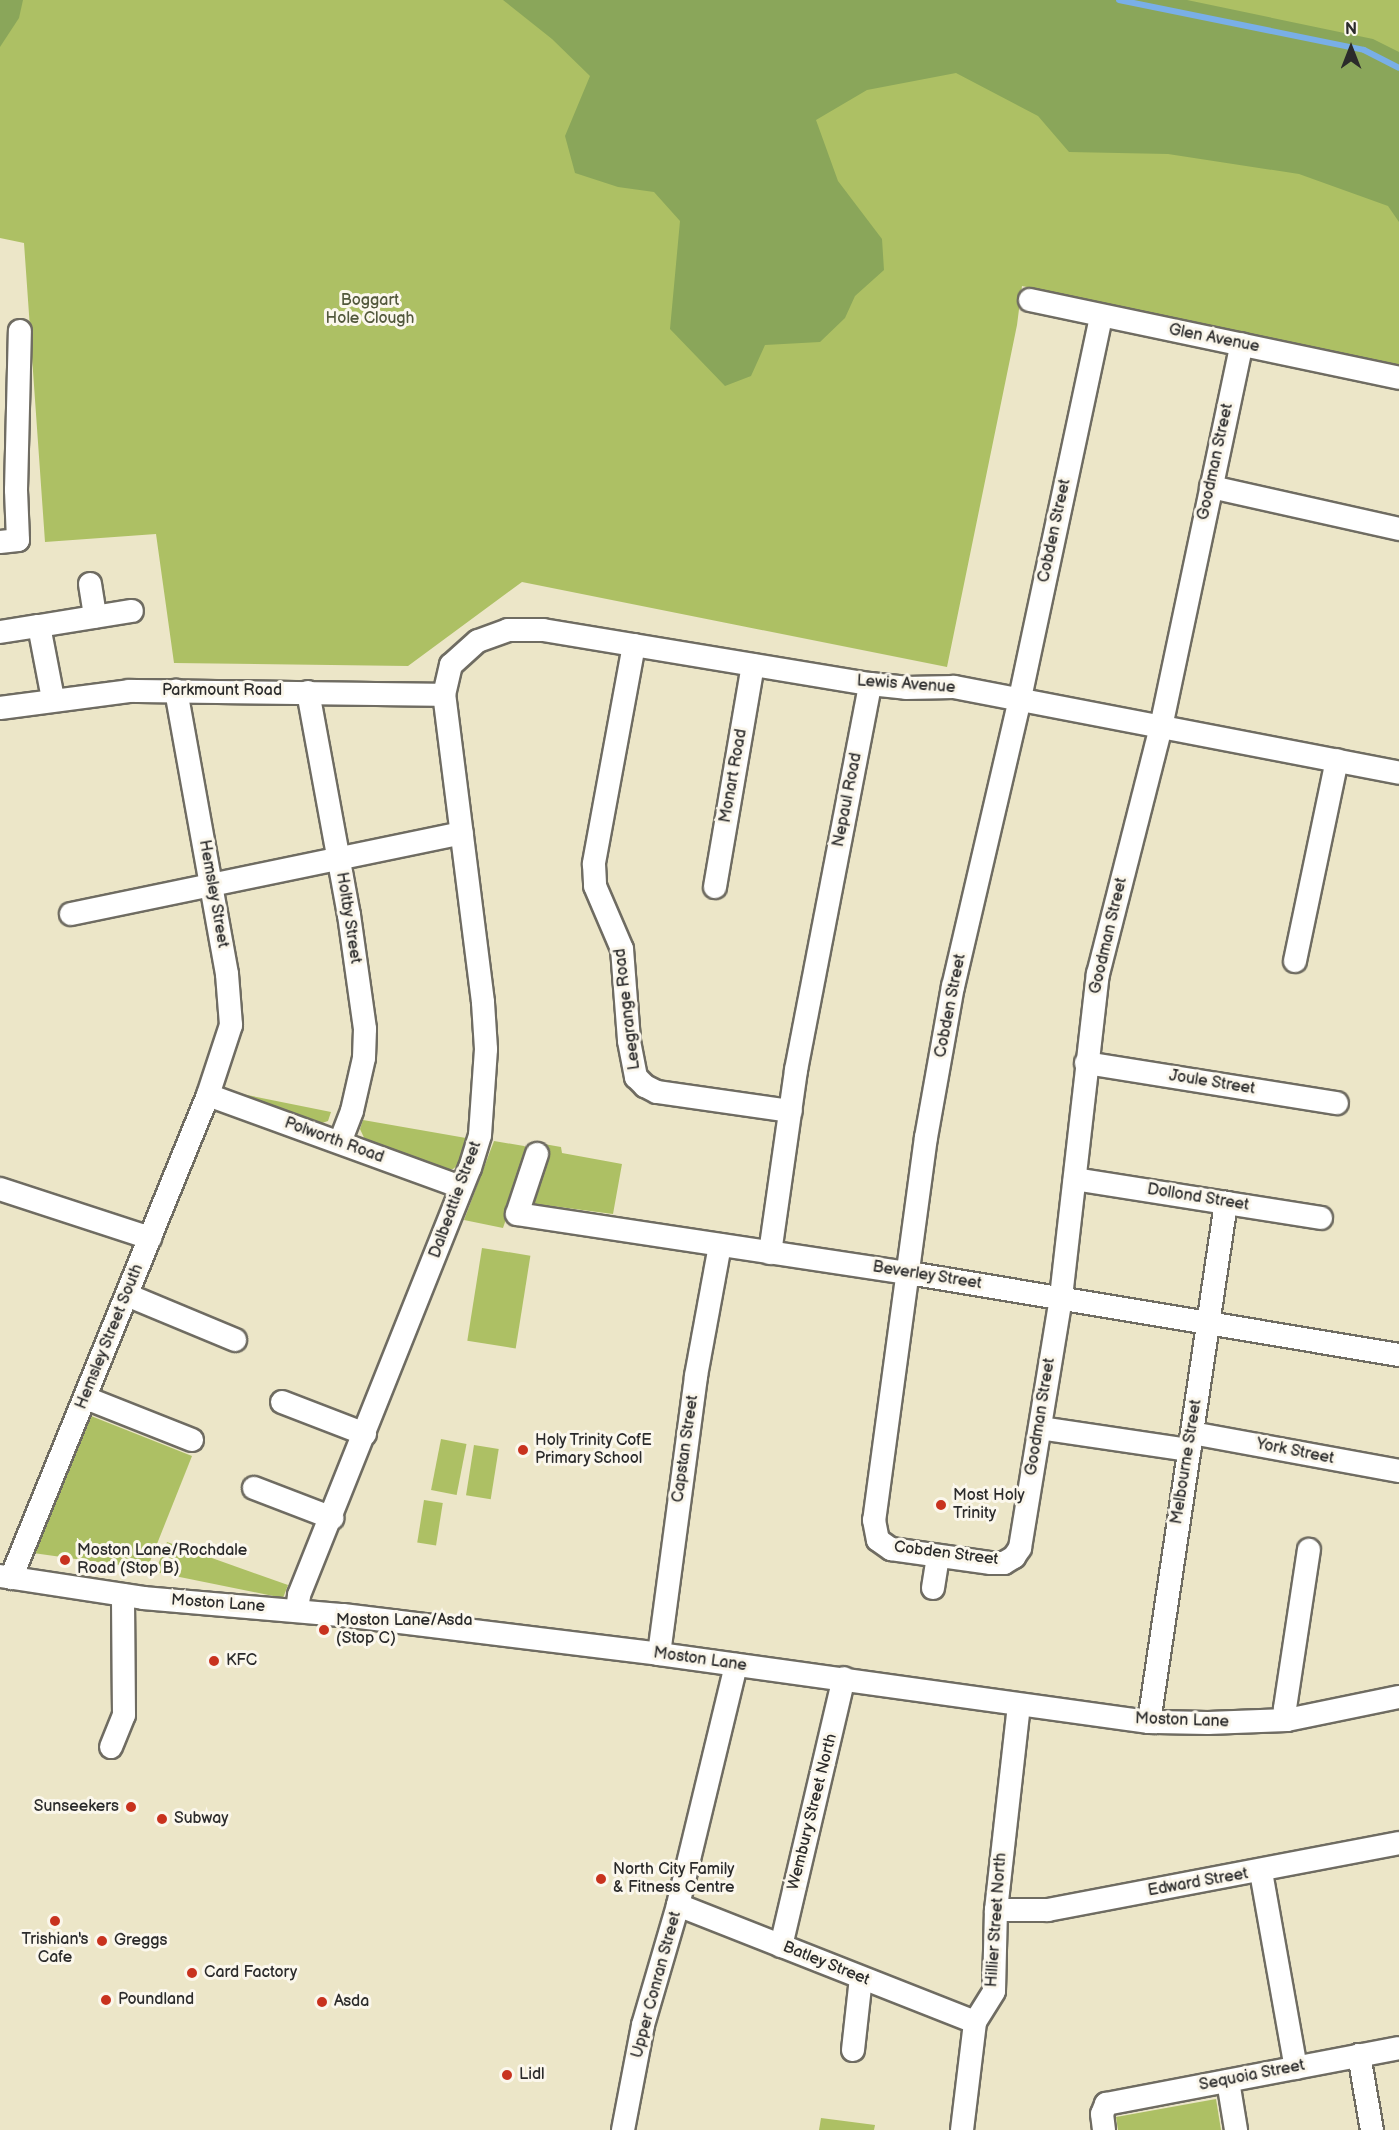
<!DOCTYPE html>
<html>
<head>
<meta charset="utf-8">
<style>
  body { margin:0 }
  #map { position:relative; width:1399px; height:2130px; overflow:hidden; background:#ece6c8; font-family:"Balsamiq Sans",sans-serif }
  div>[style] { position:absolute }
  .green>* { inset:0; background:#adc064; transform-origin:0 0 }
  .forest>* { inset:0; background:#8aa65a }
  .stream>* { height:6px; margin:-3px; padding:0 3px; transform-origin:3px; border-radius:3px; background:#79afe7 }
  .roads { filter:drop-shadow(2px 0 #6f6c62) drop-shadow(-2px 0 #6f6c62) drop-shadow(0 2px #6f6c62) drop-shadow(0 -2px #6f6c62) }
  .minor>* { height:22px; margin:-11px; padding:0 11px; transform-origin:11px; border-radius:11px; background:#fff }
  .dots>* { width:16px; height:16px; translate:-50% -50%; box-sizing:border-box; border:3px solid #fbf7ec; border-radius:50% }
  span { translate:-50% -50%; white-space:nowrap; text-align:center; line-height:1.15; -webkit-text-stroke:6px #fbf7ec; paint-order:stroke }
  .park-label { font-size:16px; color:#52583c }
  .street-label { font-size:16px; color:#2b2b2b }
  .poi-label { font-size:16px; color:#2b2b2b }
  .left { translate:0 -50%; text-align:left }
  .right { translate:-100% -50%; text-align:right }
  .north { position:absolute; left:1321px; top:18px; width:60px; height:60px; -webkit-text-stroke:4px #fbf7ec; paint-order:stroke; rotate:0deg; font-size:16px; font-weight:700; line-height:24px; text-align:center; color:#2b2b2b }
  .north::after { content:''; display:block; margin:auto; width:21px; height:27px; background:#2b2b2b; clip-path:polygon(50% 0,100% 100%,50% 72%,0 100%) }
</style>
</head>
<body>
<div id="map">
  <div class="green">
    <i style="clip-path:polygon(0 0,1399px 0,1399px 365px,1022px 286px,1017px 325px,947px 667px,522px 582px,408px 666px,174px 663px,156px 534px,45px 542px,24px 243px,0 238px)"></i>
    <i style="clip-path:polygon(232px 1092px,331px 1112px,328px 1121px,316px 1125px)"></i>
    <i style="clip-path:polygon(363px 1120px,466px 1138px,458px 1165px,453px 1169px,447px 1169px,366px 1142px,360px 1129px)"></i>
    <i style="clip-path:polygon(494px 1141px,524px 1146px,530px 1149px,503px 1228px,464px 1220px)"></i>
    <i style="clip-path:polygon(544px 1144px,561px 1147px,562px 1153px,622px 1164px,613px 1214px,529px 1203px)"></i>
    <i style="left:482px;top:1248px;width:49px;height:94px;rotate:9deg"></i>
    <i style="clip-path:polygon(91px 1416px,192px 1456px,147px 1569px,33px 1553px)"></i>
    <i style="left:441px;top:1439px;width:26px;height:52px;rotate:11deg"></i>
    <i style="left:474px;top:1445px;width:25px;height:51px;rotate:9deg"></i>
    <i style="left:424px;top:1500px;width:19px;height:43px;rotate:9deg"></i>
    <i style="clip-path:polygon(167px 1542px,288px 1585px,283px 1598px,155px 1572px)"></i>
    <i style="clip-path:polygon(1216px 2099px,1221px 2130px,1118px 2130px,1116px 2117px)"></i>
    <i style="clip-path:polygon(821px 2118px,875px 2125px,874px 2130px,819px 2130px)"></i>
  </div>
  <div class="forest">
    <i style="clip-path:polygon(0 0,23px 0,19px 18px,0 47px)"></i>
    <i style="clip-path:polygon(503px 0,1187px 0,1373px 39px,1399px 52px,1399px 222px,1388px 206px,1299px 174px,1168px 154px,1069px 152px,1038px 116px,956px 73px,867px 90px,816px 120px,838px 181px,882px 239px,884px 270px,855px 296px,845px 318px,820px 342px,765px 345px,751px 376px,725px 386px,670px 329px,680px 221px,654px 192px,618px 187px,575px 173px,565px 136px,590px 76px,552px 39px)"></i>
  </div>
  <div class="stream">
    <i style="left:1119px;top:0;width:250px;rotate:11.5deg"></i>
    <i style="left:1364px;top:50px;width:39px;rotate:27deg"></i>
  </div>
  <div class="roads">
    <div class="minor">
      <i style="left:1030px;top:300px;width:377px;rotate:11.9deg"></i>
      <i style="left:1101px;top:317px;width:390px;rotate:102deg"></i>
      <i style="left:1020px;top:699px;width:295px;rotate:103.1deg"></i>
      <i style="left:953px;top:986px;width:153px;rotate:100.1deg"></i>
      <i style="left:926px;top:1137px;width:387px;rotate:97.7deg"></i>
      <i style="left:874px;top:1520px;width:20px;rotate:79deg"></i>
      <i style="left:878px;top:1540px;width:16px;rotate:35deg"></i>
      <i style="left:891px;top:1549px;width:101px;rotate:8deg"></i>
      <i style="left:991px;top:1563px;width:13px"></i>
      <i style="left:1004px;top:1563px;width:12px;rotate:-31deg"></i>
      <i style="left:1014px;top:1557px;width:11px;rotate:-56deg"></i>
      <i style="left:1020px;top:1548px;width:254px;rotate:-80.7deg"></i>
      <i style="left:1061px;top:1297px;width:325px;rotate:-83.5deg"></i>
      <i style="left:1098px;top:974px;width:255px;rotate:-75.7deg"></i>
      <i style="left:1161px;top:727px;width:391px;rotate:-78.1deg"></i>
      <i style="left:1211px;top:487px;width:193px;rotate:12.6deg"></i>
      <i style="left:0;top:542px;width:18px;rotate:-6deg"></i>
      <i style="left:18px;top:540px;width:50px;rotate:-92.3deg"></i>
      <i style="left:16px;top:490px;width:159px;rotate:-88.6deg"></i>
      <i style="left:90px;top:584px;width:33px;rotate:81deg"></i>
      <i style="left:39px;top:626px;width:94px;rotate:-9.2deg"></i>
      <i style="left:0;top:632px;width:39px;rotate:-9deg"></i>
      <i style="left:39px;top:626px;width:74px;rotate:79.1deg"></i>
      <i style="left:634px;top:645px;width:223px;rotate:100.4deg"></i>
      <i style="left:594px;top:864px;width:22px;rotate:87deg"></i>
      <i style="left:595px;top:886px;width:69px;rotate:66.8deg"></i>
      <i style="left:622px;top:949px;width:92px;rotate:85.6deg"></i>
      <i style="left:629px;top:1041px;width:37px;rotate:79deg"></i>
      <i style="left:636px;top:1077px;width:13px;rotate:45deg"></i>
      <i style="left:645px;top:1086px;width:13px;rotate:27deg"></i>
      <i style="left:657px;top:1092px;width:135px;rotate:8.1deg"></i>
      <i style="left:308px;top:692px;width:227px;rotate:79.6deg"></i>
      <i style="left:349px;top:915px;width:115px;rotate:82deg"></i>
      <i style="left:365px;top:1029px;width:29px;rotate:92deg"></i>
      <i style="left:364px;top:1058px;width:54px;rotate:102.8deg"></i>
      <i style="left:352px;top:1111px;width:33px;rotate:111deg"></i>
      <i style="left:0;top:708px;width:130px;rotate:-7.5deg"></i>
      <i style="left:129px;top:691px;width:315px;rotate:0.7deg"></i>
      <i style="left:715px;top:887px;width:225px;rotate:-80.3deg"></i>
      <i style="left:71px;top:914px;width:399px;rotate:-11.7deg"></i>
      <i style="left:1295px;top:961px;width:205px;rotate:-78.2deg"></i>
      <i style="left:1086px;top:1063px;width:254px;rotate:9.1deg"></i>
      <i style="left:208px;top:1095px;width:269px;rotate:20deg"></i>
      <i style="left:537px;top:1154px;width:63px;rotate:108.4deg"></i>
      <i style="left:517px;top:1214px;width:396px;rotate:8.6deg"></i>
      <i style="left:909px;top:1273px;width:497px;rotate:9.5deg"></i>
      <i style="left:1075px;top:1179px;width:249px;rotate:9deg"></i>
      <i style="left:0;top:1189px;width:158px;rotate:18.1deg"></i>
      <i style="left:770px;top:1253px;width:185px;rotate:-81.9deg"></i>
      <i style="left:796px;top:1070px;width:393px;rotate:-79.1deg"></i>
      <i style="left:127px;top:1295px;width:117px;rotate:22.6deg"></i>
      <i style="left:86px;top:1398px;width:114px;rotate:21.6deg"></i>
      <i style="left:282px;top:1402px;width:89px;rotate:21.1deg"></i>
      <i style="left:1040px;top:1428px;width:151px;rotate:8.4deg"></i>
      <i style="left:1192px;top:1433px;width:210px;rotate:10.4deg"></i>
      <i style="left:254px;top:1488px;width:84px;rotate:21deg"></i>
      <i style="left:0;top:1576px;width:145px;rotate:8.7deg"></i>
      <i style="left:143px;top:1598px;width:201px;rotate:4.9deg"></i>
      <i style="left:343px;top:1615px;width:318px;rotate:7deg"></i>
      <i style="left:659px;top:1654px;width:495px;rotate:7.9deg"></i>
      <i style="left:1149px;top:1722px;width:59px;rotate:1deg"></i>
      <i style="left:1208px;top:1723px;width:79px;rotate:-2.2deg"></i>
      <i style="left:1287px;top:1720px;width:114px;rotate:-11.6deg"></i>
      <i style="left:11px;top:1578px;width:522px;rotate:-67.81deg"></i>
      <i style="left:208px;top:1095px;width:74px;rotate:-71.8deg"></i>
      <i style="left:231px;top:1025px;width:51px;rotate:-94.5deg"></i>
      <i style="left:227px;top:974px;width:288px;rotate:-100.2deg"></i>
      <i style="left:933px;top:1588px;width:32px;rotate:-81deg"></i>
      <i style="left:297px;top:1610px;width:15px;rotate:-82deg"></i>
      <i style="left:299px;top:1595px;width:460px;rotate:-68.2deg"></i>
      <i style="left:470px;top:1168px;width:34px;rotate:-73deg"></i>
      <i style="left:480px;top:1135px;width:86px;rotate:-86deg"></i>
      <i style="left:486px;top:1049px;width:47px;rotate:-93.7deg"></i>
      <i style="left:483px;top:1002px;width:309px;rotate:-97.2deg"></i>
      <i style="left:444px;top:695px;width:31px;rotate:-77deg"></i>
      <i style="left:451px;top:665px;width:36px;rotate:-42deg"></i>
      <i style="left:478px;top:641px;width:32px;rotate:-20deg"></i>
      <i style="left:508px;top:630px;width:35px"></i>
      <i style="left:543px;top:630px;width:331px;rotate:9.4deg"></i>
      <i style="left:870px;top:684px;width:36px;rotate:6deg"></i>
      <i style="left:906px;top:688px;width:48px;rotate:-1.2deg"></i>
      <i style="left:954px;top:687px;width:453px;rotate:10.9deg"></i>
      <i style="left:659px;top:1654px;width:280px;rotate:-82.4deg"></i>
      <i style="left:696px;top:1376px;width:133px;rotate:-79.6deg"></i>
      <i style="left:1287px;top:1720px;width:12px;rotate:-99deg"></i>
      <i style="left:1285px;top:1708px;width:160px;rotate:-81.4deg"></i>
      <i style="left:1149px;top:1722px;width:525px;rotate:-81.56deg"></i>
      <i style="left:111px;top:1747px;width:35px;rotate:-68deg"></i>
      <i style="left:124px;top:1715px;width:120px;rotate:-90.5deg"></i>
      <i style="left:1261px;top:1872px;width:199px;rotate:79.9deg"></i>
      <i style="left:678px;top:1905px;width:319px;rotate:21.5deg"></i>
      <i style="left:996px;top:1910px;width:52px"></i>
      <i style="left:1048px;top:1910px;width:357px;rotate:-10.8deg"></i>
      <i style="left:781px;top:1946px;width:275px;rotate:-76.8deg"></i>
      <i style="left:853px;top:2050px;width:72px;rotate:-83.7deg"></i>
      <i style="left:1359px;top:2055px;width:76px;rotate:80.2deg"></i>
      <i style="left:1228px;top:2081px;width:50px;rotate:80.7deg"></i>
      <i style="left:623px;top:2130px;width:107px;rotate:-79.2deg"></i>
      <i style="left:643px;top:2025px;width:125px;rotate:-73.7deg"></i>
      <i style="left:678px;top:1905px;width:247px;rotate:-76.4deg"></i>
      <i style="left:962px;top:2130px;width:109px;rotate:-83.1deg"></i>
      <i style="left:975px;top:2022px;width:36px;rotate:-58deg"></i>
      <i style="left:994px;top:1991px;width:81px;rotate:-88.6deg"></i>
      <i style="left:996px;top:1910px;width:206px;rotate:-83.6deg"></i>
      <i style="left:1104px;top:2130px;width:16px;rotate:-97deg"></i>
      <i style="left:1102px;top:2114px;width:11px;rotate:-68deg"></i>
      <i style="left:1106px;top:2104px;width:298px;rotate:-10.8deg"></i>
    </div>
  </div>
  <div class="dots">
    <i style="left:523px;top:1450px;background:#c8321e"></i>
    <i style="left:941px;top:1505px;background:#c8321e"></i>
    <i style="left:65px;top:1560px;background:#c8321e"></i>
    <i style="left:324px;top:1630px;background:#c8321e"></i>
    <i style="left:214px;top:1661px;background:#c8321e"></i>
    <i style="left:131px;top:1807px;background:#c8321e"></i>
    <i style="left:162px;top:1819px;background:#c8321e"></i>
    <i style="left:601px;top:1879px;background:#c8321e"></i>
    <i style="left:55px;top:1921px;background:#c8321e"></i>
    <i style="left:102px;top:1941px;background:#c8321e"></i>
    <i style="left:192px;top:1973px;background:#c8321e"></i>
    <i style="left:106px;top:2000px;background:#c8321e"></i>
    <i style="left:322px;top:2002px;background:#c8321e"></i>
    <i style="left:507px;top:2075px;background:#c8321e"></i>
  </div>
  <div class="park-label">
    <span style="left:370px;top:310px">Boggart<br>Hole Clough</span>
  </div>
  <div class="street-label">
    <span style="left:1214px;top:339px;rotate:11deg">Glen Avenue</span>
    <span style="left:1216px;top:462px;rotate:-78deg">Goodman Street</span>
    <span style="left:1055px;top:531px;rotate:-78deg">Cobden Street</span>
    <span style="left:906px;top:685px;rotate:4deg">Lewis Avenue</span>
    <span style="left:222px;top:691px">Parkmount Road</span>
    <span style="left:734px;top:776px;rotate:-80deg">Monart Road</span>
    <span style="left:848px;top:800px;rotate:-79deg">Nepaul Road</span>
    <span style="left:213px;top:894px;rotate:80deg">Hemsley Street</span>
    <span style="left:348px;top:918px;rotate:81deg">Holtby Street</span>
    <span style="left:1109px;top:936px;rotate:-77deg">Goodman Street</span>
    <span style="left:951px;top:1006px;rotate:-79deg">Cobden Street</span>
    <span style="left:628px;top:1009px;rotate:-97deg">Leegrange Road</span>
    <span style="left:1212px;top:1083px;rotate:9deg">Joule Street</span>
    <span style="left:334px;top:1141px;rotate:20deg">Polworth Road</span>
    <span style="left:1198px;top:1198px;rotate:9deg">Dollond Street</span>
    <span style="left:456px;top:1200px;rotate:-70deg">Dalbeattie Street</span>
    <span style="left:927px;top:1276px;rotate:9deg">Beverley Street</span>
    <span style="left:110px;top:1337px;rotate:-68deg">Hemsley Street South</span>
    <span style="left:1041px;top:1417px;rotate:-81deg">Goodman Street</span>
    <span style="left:686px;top:1449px;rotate:-82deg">Capstan Street</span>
    <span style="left:1295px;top:1452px;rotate:11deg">York Street</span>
    <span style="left:1187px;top:1462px;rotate:-81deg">Melbourne Street</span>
    <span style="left:946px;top:1554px;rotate:7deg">Cobden Street</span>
    <span style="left:218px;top:1604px;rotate:4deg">Moston Lane</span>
    <span style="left:700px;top:1660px;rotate:8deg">Moston Lane</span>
    <span style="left:1182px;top:1721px;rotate:2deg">Moston Lane</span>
    <span style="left:813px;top:1812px;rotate:-76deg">Wembury Street North</span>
    <span style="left:1198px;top:1883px;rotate:-10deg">Edward Street</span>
    <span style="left:997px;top:1920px;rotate:-86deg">Hillier Street North</span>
    <span style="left:826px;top:1964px;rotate:22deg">Batley Street</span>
    <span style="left:657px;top:1985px;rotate:-75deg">Upper Conran Street</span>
    <span style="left:1252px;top:2076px;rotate:-11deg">Sequoia Street</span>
  </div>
  <div class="poi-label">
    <span class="left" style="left:535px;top:1450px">Holy Trinity CofE<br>Primary School</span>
    <span class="left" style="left:953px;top:1505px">Most Holy<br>Trinity</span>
    <span class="left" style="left:77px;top:1560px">Moston Lane/Rochdale<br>Road (Stop B)</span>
    <span class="left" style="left:336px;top:1630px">Moston Lane/Asda<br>(Stop C)</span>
    <span class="left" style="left:226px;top:1661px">KFC</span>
    <span class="right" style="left:119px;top:1807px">Sunseekers</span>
    <span class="left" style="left:174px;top:1819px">Subway</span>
    <span class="left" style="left:613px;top:1879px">North City Family<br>&amp; Fitness Centre</span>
    <span style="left:55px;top:1949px">Trishian's<br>Cafe</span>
    <span class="left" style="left:114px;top:1941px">Greggs</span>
    <span class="left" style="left:204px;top:1973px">Card Factory</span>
    <span class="left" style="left:118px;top:2000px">Poundland</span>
    <span class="left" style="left:334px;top:2002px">Asda</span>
    <span class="left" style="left:519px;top:2075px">Lidl</span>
  </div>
  <div class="north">N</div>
</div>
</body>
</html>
